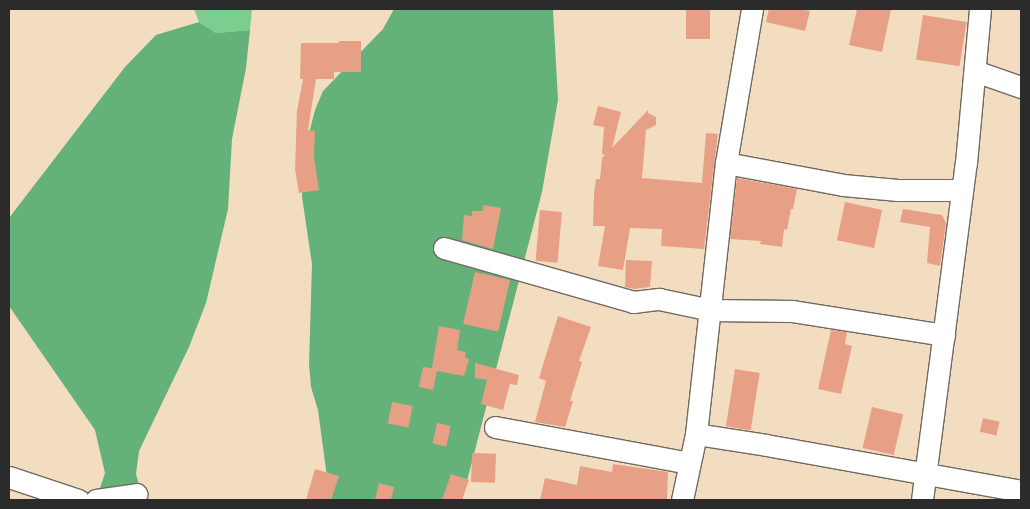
<!DOCTYPE html>
<html>
<head>
<meta charset="utf-8">
<style>
  body { margin:0 }
  #map { position:relative; width:1030px; height:509px; overflow:hidden; background:#f2ddc0; font-family:Dekko,sans-serif }
  div>[style] { position:absolute }
  .green>* { inset:0; background:#7cce90 }
  .forest>* { inset:0; background:#65b17a }
  .building>* { inset:0; background:#e7a085; transform-origin:0 0 }
  .roads { filter:drop-shadow(1px 0 #71695f) drop-shadow(-1px 0 #71695f) drop-shadow(0 1px #71695f) drop-shadow(0 -1px #71695f) }
  .street>* { height:21px; margin:-10.5px; padding:0 10.5px; transform-origin:10.5px; border-radius:10.5px; background:#fff }
  span { translate:-50% -50%; white-space:nowrap; text-align:center; line-height:1.15; -webkit-text-stroke:4px #fbf7ec; paint-order:stroke }
  .frame { position:absolute; inset:0; border:10px solid #2b2b2b; pointer-events:none }
</style>
</head>
<body>
<div id="map">
  <div class="green">
    <i style="clip-path:polygon(194px 9px,252px 9px,250px 30px,216px 33px,199px 22px)"></i>
  </div>
  <div class="forest">
    <i style="clip-path:polygon(394px 9px,553px 9px,558px 100px,542px 192px,462px 500px,326px 500px,327px 477px,318px 410px,311px 387px,309px 364px,312px 264px,302px 197px,304px 153px,315px 110px,323px 91px,383px 29px)"></i>
    <i style="clip-path:polygon(199px 22px,216px 33px,250px 30px,246px 68px,232px 139px,228px 209px,206px 303px,189px 347px,139px 451px,136px 474px,142px 496px,96px 500px,105px 473px,95px 430px,9px 306px,9px 218px,125px 67px,156px 35px)"></i>
  </div>
  <div class="building">
    <i style="left:686px;top:9px;width:24px;height:30px"></i>
    <i style="clip-path:polygon(769px 9px,800px 9px,810px 11px,805px 31px,766px 22px)"></i>
    <i style="clip-path:polygon(857px 9px,891px 9px,882px 52px,849px 45px)"></i>
    <i style="left:923px;top:15px;width:44px;height:45px;rotate:9deg"></i>
    <i style="clip-path:polygon(339px 41px,361px 41px,361px 72px,334px 72px,334px 79px,316px 79px,308px 130px,315px 131px,314px 157px,319px 190px,299px 193px,295px 169px,297px 111px,303px 79px,300px 79px,301px 43px,339px 43px)"></i>
    <i style="clip-path:polygon(598px 106px,621px 112px,612px 148px,648px 110px,648px 113px,656px 117px,656px 125px,646px 130px,642px 178px,702px 183px,706px 133px,718px 134px,704px 249px,661px 246px,662px 229px,630px 228px,623px 270px,598px 266px,605px 226px,593px 226px,594px 194px,596px 179px,600px 179px,602px 158px,605px 155px,602px 154px,604px 127px,593px 125px)"></i>
    <i style="clip-path:polygon(737px 178px,797px 189px,793px 209px,791px 209px,787px 230px,784px 229px,782px 247px,760px 244px,761px 241px,730px 239px)"></i>
    <i style="left:845px;top:202px;width:38px;height:39px;rotate:12deg"></i>
    <i style="clip-path:polygon(483px 205px,501px 208px,493px 249px,462px 240px,464px 215px,472px 216px,472px 211px,483px 211px)"></i>
    <i style="clip-path:polygon(903px 209px,942px 215px,946px 223px,940px 266px,927px 263px,930px 227px,900px 222px)"></i>
    <i style="left:540px;top:210px;width:22px;height:51px;rotate:5deg"></i>
    <i style="clip-path:polygon(626px 260px,652px 261px,650px 287px,634px 289px,625px 287px)"></i>
    <i style="left:475px;top:272px;width:36px;height:53px;rotate:13deg"></i>
    <i style="clip-path:polygon(558px 316px,591px 327px,579px 361px,582px 362px,570px 401px,573px 401px,565px 427px,535px 422px,546px 381px,539px 378px)"></i>
    <i style="clip-path:polygon(439px 326px,460px 330px,457px 350px,466px 352px,465px 358px,469px 359px,464px 376px,437px 371px,433px 390px,419px 387px,423px 367px,432px 368px)"></i>
    <i style="clip-path:polygon(831px 330px,847px 332px,845px 344px,852px 346px,841px 394px,818px 389px)"></i>
    <i style="clip-path:polygon(475px 363px,519px 375px,517px 385px,510px 384px,503px 410px,481px 404px,487px 380px,475px 378px)"></i>
    <i style="left:735px;top:369px;width:25px;height:58px;rotate:9deg"></i>
    <i style="left:392px;top:402px;width:21px;height:22px;rotate:11deg"></i>
    <i style="left:872px;top:407px;width:32px;height:42px;rotate:13deg"></i>
    <i style="left:983px;top:418px;width:17px;height:14px;rotate:13deg"></i>
    <i style="left:437px;top:423px;width:14px;height:21px;rotate:12deg"></i>
    <i style="left:472px;top:453px;width:24px;height:29px;rotate:2deg"></i>
    <i style="clip-path:polygon(613px 464px,668px 472px,667px 500px,540px 500px,545px 478px,577px 485px,580px 466px,612px 472px)"></i>
    <i style="clip-path:polygon(315px 469px,339px 476px,331px 500px,306px 500px)"></i>
    <i style="clip-path:polygon(451px 474px,469px 480px,462px 500px,442px 500px)"></i>
    <i style="clip-path:polygon(379px 483px,394px 487px,391px 500px,375px 500px)"></i>
  </div>
  <div class="roads">
    <div class="street">
      <i style="left:975px;top:71px;width:49px;rotate:19.2deg"></i>
      <i style="left:726px;top:163px;width:119px;rotate:10.6deg"></i>
      <i style="left:843px;top:185px;width:55px;rotate:5.2deg"></i>
      <i style="left:898px;top:190px;width:64px"></i>
      <i style="left:444px;top:248px;width:197px;rotate:15.9deg"></i>
      <i style="left:633px;top:302px;width:26px;rotate:-7deg"></i>
      <i style="left:659px;top:299px;width:53px;rotate:11.9deg"></i>
      <i style="left:711px;top:310px;width:81px;rotate:0.7deg"></i>
      <i style="left:792px;top:311px;width:154px;rotate:9deg"></i>
      <i style="left:495px;top:427px;width:197px;rotate:10.5deg"></i>
      <i style="left:696px;top:434px;width:71px;rotate:8.9deg"></i>
      <i style="left:766px;top:445px;width:259px;rotate:10.2deg"></i>
      <i style="left:9px;top:477px;width:73px;rotate:18.4deg"></i>
      <i style="left:96px;top:500px;width:41px;rotate:-8.3deg"></i>
      <i style="left:682px;top:500px;width:67px;rotate:-78deg"></i>
      <i style="left:696px;top:434px;width:273px;rotate:-83.7deg"></i>
      <i style="left:726px;top:163px;width:156px;rotate:-80.4deg"></i>
      <i style="left:922px;top:500px;width:340px;rotate:-82.6deg"></i>
      <i style="left:966px;top:163px;width:155px;rotate:-84.8deg"></i>
    </div>
  </div>
  <div class="frame"></div>
</div>
</body>
</html>
